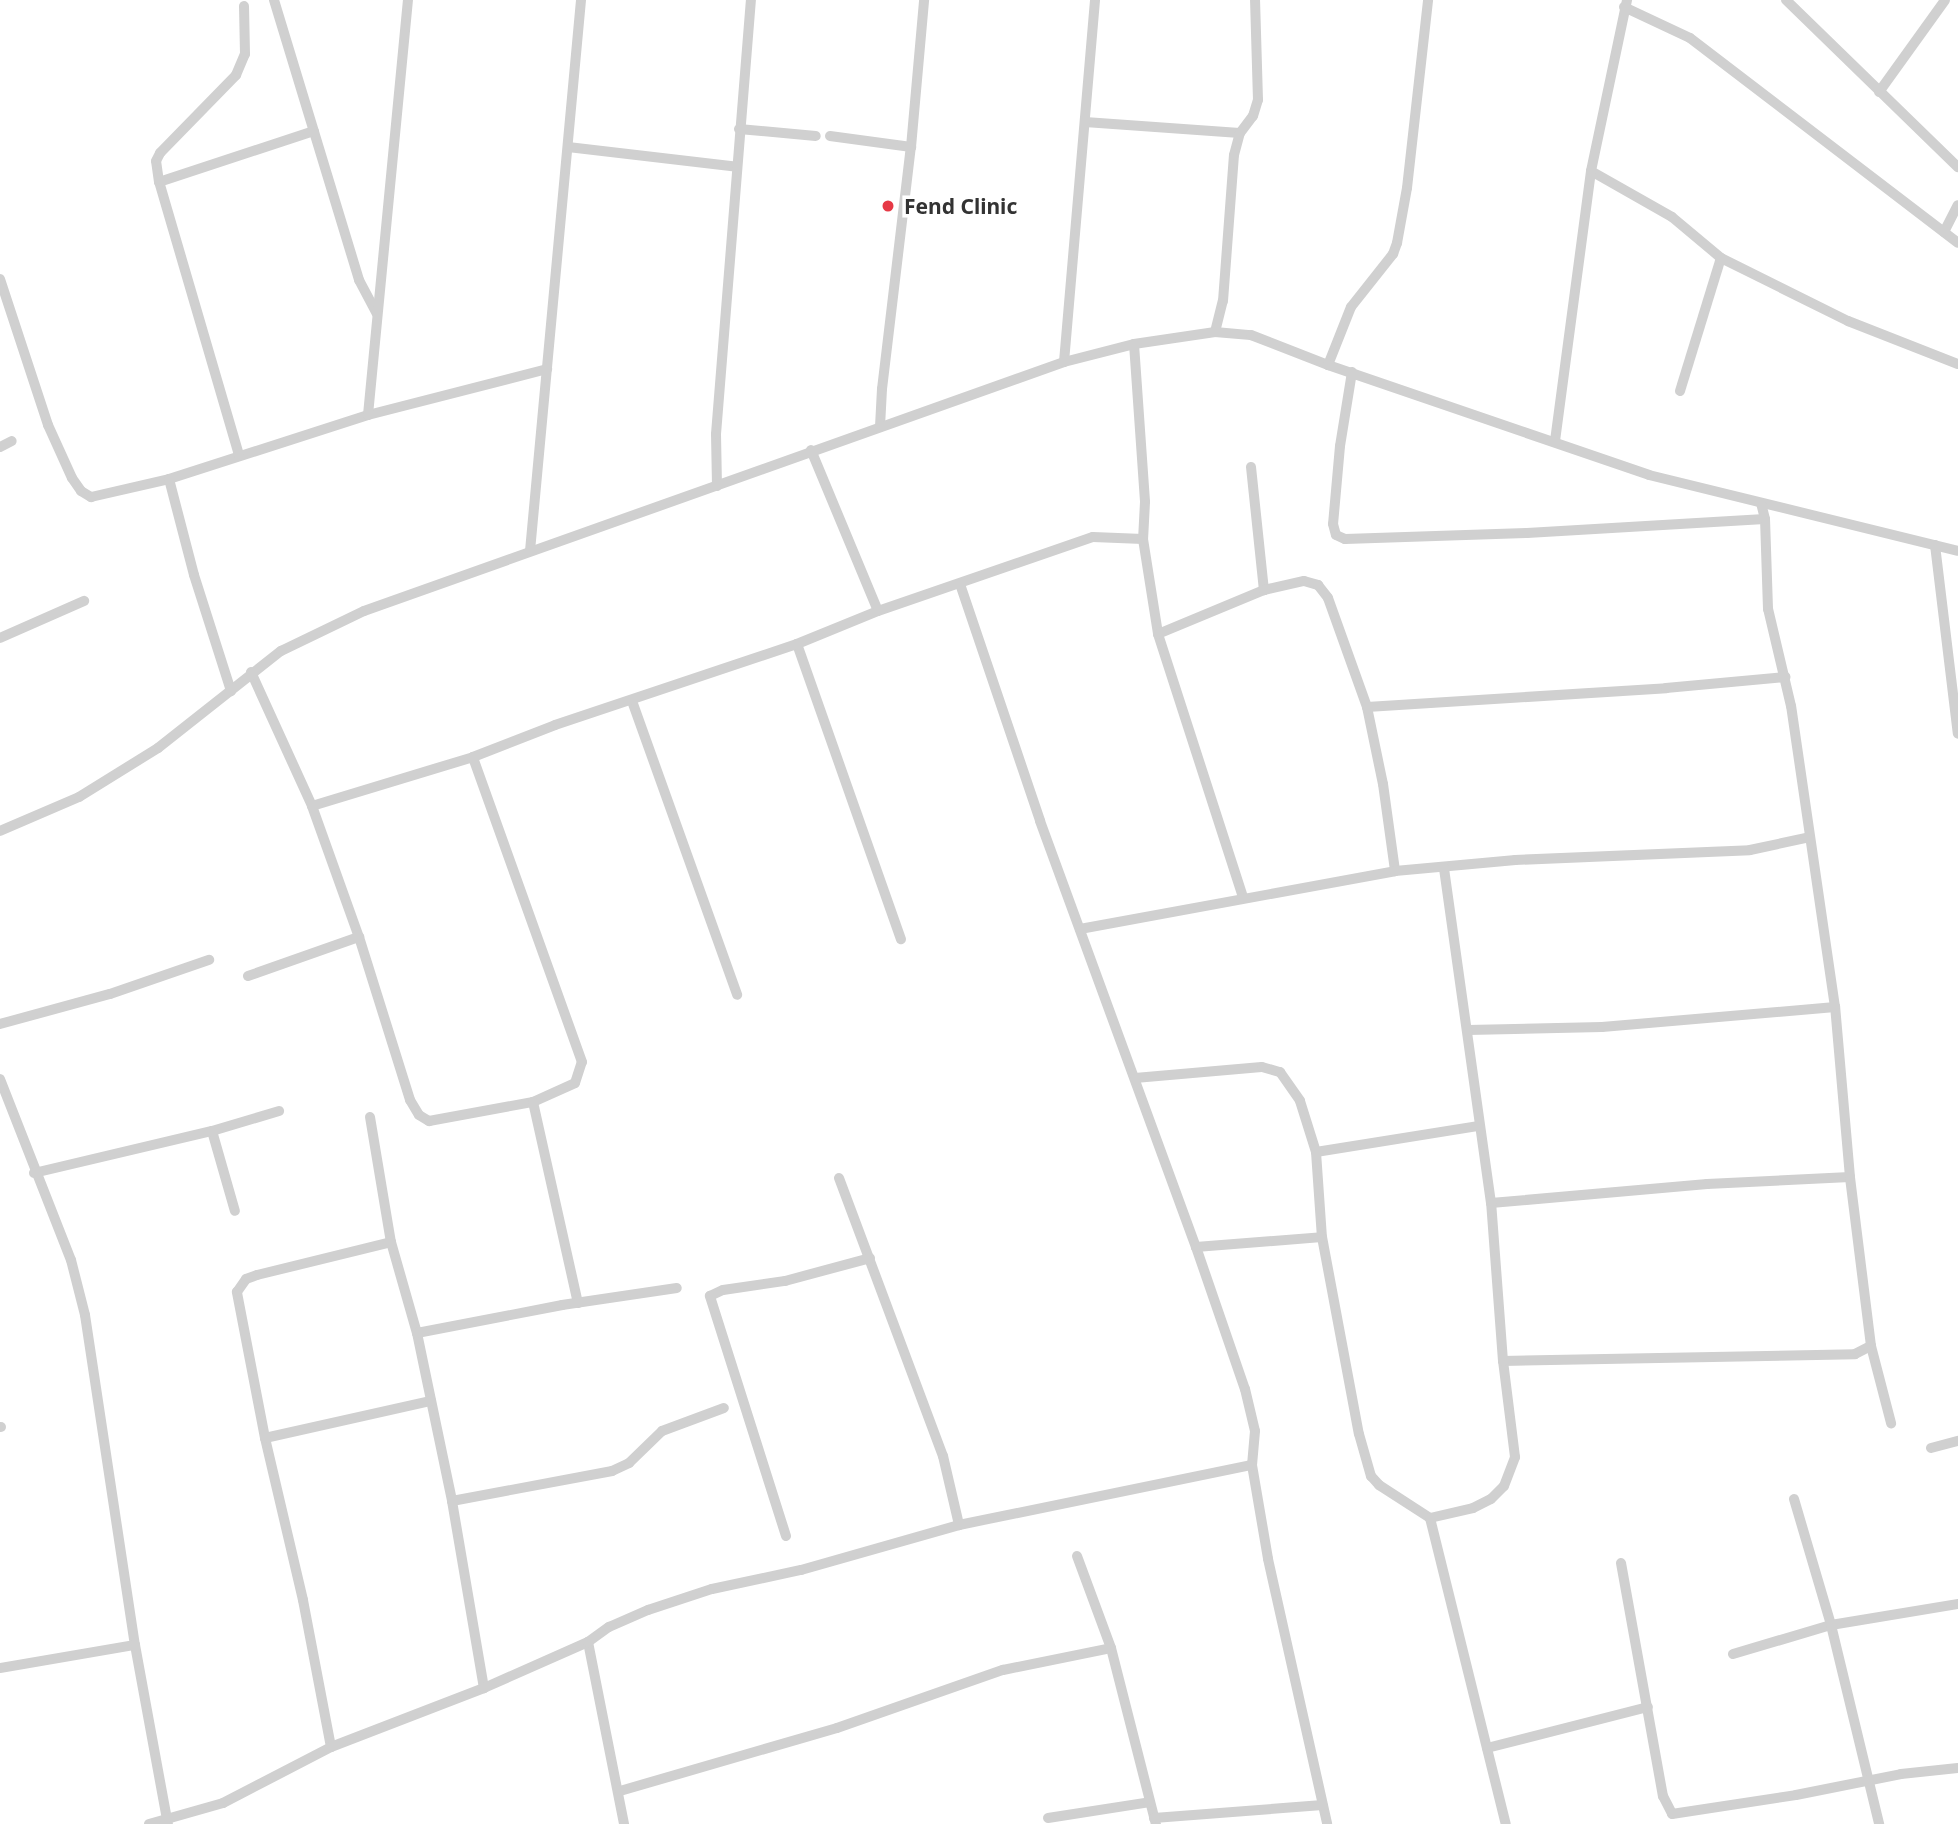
<!DOCTYPE html>
<html>
<head>
<meta charset="utf-8">
<style>
  body { margin:0 }
  #map { position:relative; width:1958px; height:1824px; overflow:hidden; background:#fff; font-family:"Noto Sans",sans-serif }
  div>[style] { position:absolute }
  .minor>* { height:10px; margin:-5px; padding:0 5px; transform-origin:5px; border-radius:5px; background:#d0d0d0 }
  .dots>* { width:19px; height:19px; translate:-50% -50%; box-sizing:border-box; border:4px solid #fff; border-radius:50% }
  span { translate:-50% -50%; white-space:nowrap; text-align:center; line-height:1.15; -webkit-text-stroke:7px #fff; paint-order:stroke }
  .poi-label { font-size:21px; color:#333; font-weight:700 }
  .left { translate:0 -50%; text-align:left }
</style>
</head>
<body>
<div id="map">
  <div class="minor">
    <i style="left:274px;top:0;width:293px;rotate:73.1deg"></i>
    <i style="left:359px;top:280px;width:38px;rotate:62deg"></i>
    <i style="left:1786px;top:0;width:240px;rotate:44.2deg"></i>
    <i style="left:1624px;top:7px;width:73px;rotate:25.2deg"></i>
    <i style="left:1690px;top:38px;width:337px;rotate:37.4deg"></i>
    <i style="left:1879px;top:92px;width:113px;rotate:-54.3deg"></i>
    <i style="left:1085px;top:122px;width:155px;rotate:4.1deg"></i>
    <i style="left:739px;top:129px;width:77px;rotate:5.2deg"></i>
    <i style="left:830px;top:136px;width:82px;rotate:7.7deg"></i>
    <i style="left:568px;top:147px;width:170px;rotate:6.7deg"></i>
    <i style="left:1591px;top:171px;width:93px;rotate:29.6deg"></i>
    <i style="left:1672px;top:217px;width:64px;rotate:39.9deg"></i>
    <i style="left:1721px;top:258px;width:142px;rotate:26.4deg"></i>
    <i style="left:1848px;top:321px;width:118px;rotate:21.4deg"></i>
    <i style="left:159px;top:182px;width:21px;rotate:-98deg"></i>
    <i style="left:156px;top:161px;width:9px;rotate:-63deg"></i>
    <i style="left:160px;top:153px;width:109px;rotate:-45.7deg"></i>
    <i style="left:236px;top:75px;width:23px;rotate:-67deg"></i>
    <i style="left:245px;top:54px;width:48px;rotate:-91.2deg"></i>
    <i style="left:1944px;top:232px;width:30px;rotate:-63deg"></i>
    <i style="left:0;top:279px;width:154px;rotate:71.8deg"></i>
    <i style="left:48px;top:425px;width:58px;rotate:65.6deg"></i>
    <i style="left:72px;top:478px;width:16px;rotate:55deg"></i>
    <i style="left:81px;top:491px;width:12px;rotate:31deg"></i>
    <i style="left:91px;top:497px;width:80px;rotate:-13deg"></i>
    <i style="left:169px;top:479px;width:209px;rotate:-17.8deg"></i>
    <i style="left:368px;top:415px;width:185px;rotate:-14.4deg"></i>
    <i style="left:1215px;top:332px;width:32px;rotate:-76deg"></i>
    <i style="left:1223px;top:301px;width:146px;rotate:-85.7deg"></i>
    <i style="left:1234px;top:155px;width:23px;rotate:-75deg"></i>
    <i style="left:1240px;top:133px;width:21px;rotate:-53deg"></i>
    <i style="left:1253px;top:116px;width:17px;rotate:-73deg"></i>
    <i style="left:1258px;top:100px;width:100px;rotate:-91.7deg"></i>
    <i style="left:1134px;top:344px;width:158px;rotate:86deg"></i>
    <i style="left:1145px;top:502px;width:37px;rotate:93deg"></i>
    <i style="left:1143px;top:539px;width:96px;rotate:81deg"></i>
    <i style="left:1158px;top:634px;width:276px;rotate:72.1deg"></i>
    <i style="left:1064px;top:362px;width:363px;rotate:-85.1deg"></i>
    <i style="left:1328px;top:365px;width:62px;rotate:-68.4deg"></i>
    <i style="left:1351px;top:307px;width:68px;rotate:-51.6deg"></i>
    <i style="left:1393px;top:254px;width:12px;rotate:-70deg"></i>
    <i style="left:1397px;top:243px;width:56px;rotate:-79.7deg"></i>
    <i style="left:1407px;top:188px;width:189px;rotate:-83.6deg"></i>
    <i style="left:1352px;top:372px;width:75px;rotate:99.2deg"></i>
    <i style="left:1340px;top:446px;width:78px;rotate:95.1deg"></i>
    <i style="left:1333px;top:524px;width:11px;rotate:75deg"></i>
    <i style="left:1336px;top:535px;width:10px;rotate:24deg"></i>
    <i style="left:1345px;top:539px;width:182px;rotate:-1.9deg"></i>
    <i style="left:1527px;top:533px;width:238px;rotate:-3.4deg"></i>
    <i style="left:1680px;top:391px;width:139px;rotate:-72.9deg"></i>
    <i style="left:368px;top:415px;width:417px;rotate:-84.5deg"></i>
    <i style="left:880px;top:427px;width:38px;rotate:-87deg"></i>
    <i style="left:882px;top:389px;width:244px;rotate:-83.2deg"></i>
    <i style="left:911px;top:147px;width:148px;rotate:-84.9deg"></i>
    <i style="left:1555px;top:441px;width:272px;rotate:-82.4deg"></i>
    <i style="left:1591px;top:171px;width:175px;rotate:-78.1deg"></i>
    <i style="left:0;top:447px;width:13px;rotate:-27deg"></i>
    <i style="left:811px;top:450px;width:174px;rotate:67.4deg"></i>
    <i style="left:239px;top:455px;width:284px;rotate:-106.3deg"></i>
    <i style="left:159px;top:182px;width:163px;rotate:-18.2deg"></i>
    <i style="left:1251px;top:467px;width:124px;rotate:84deg"></i>
    <i style="left:169px;top:479px;width:99px;rotate:75.4deg"></i>
    <i style="left:194px;top:575px;width:122px;rotate:72.3deg"></i>
    <i style="left:717px;top:486px;width:52px;rotate:-91.1deg"></i>
    <i style="left:716px;top:434px;width:435px;rotate:-85.4deg"></i>
    <i style="left:1935px;top:545px;width:190px;rotate:83.1deg"></i>
    <i style="left:530px;top:551px;width:553px;rotate:-84.71deg"></i>
    <i style="left:960px;top:584px;width:250px;rotate:71.3deg"></i>
    <i style="left:1040px;top:821px;width:454px;rotate:69.9deg"></i>
    <i style="left:1196px;top:1247px;width:150px;rotate:71deg"></i>
    <i style="left:1245px;top:1389px;width:43px;rotate:76.6deg"></i>
    <i style="left:1255px;top:1431px;width:34px;rotate:95deg"></i>
    <i style="left:1252px;top:1465px;width:95px;rotate:80.3deg"></i>
    <i style="left:1268px;top:1559px;width:271px;rotate:77.4deg"></i>
    <i style="left:1158px;top:634px;width:115px;rotate:-22.5deg"></i>
    <i style="left:1264px;top:590px;width:41px;rotate:-12.7deg"></i>
    <i style="left:1304px;top:581px;width:15px;rotate:16deg"></i>
    <i style="left:1318px;top:585px;width:16px;rotate:52deg"></i>
    <i style="left:1328px;top:598px;width:116px;rotate:70.3deg"></i>
    <i style="left:1367px;top:707px;width:79px;rotate:78.3deg"></i>
    <i style="left:1383px;top:784px;width:88px;rotate:82.1deg"></i>
    <i style="left:0;top:638px;width:92px;rotate:-23.8deg"></i>
    <i style="left:797px;top:644px;width:313px;rotate:70.6deg"></i>
    <i style="left:251px;top:672px;width:147px;rotate:65.5deg"></i>
    <i style="left:312px;top:806px;width:139px;rotate:70.3deg"></i>
    <i style="left:359px;top:937px;width:171px;rotate:72.6deg"></i>
    <i style="left:410px;top:1100px;width:17px;rotate:59deg"></i>
    <i style="left:419px;top:1115px;width:12px;rotate:31deg"></i>
    <i style="left:429px;top:1121px;width:106px;rotate:-10.4deg"></i>
    <i style="left:533px;top:1102px;width:46px;rotate:-24.3deg"></i>
    <i style="left:575px;top:1083px;width:22px;rotate:-72deg"></i>
    <i style="left:582px;top:1062px;width:324px;rotate:-109.7deg"></i>
    <i style="left:632px;top:701px;width:312px;rotate:70.3deg"></i>
    <i style="left:1367px;top:707px;width:300px;rotate:-3.6deg"></i>
    <i style="left:1666px;top:688px;width:120px;rotate:-5.3deg"></i>
    <i style="left:312px;top:806px;width:168px;rotate:-16.9deg"></i>
    <i style="left:473px;top:757px;width:88px;rotate:-21.3deg"></i>
    <i style="left:555px;top:725px;width:255px;rotate:-18.5deg"></i>
    <i style="left:797px;top:644px;width:87px;rotate:-22.2deg"></i>
    <i style="left:878px;top:611px;width:227px;rotate:-19deg"></i>
    <i style="left:1093px;top:537px;width:50px;rotate:2.3deg"></i>
    <i style="left:0;top:831px;width:86px;rotate:-23.3deg"></i>
    <i style="left:79px;top:797px;width:93px;rotate:-31.8deg"></i>
    <i style="left:158px;top:748px;width:157px;rotate:-38.3deg"></i>
    <i style="left:281px;top:651px;width:92px;rotate:-25.7deg"></i>
    <i style="left:364px;top:611px;width:743px;rotate:-19.58deg"></i>
    <i style="left:1064px;top:362px;width:72px;rotate:-14.4deg"></i>
    <i style="left:1134px;top:344px;width:82px;rotate:-8.4deg"></i>
    <i style="left:1215px;top:332px;width:36px;rotate:5deg"></i>
    <i style="left:1251px;top:335px;width:83px;rotate:21.3deg"></i>
    <i style="left:1328px;top:365px;width:339px;rotate:18.9deg"></i>
    <i style="left:1649px;top:475px;width:318px;rotate:13.8deg"></i>
    <i style="left:1080px;top:929px;width:320px;rotate:-10.4deg"></i>
    <i style="left:1395px;top:871px;width:121px;rotate:-5.2deg"></i>
    <i style="left:1515px;top:860px;width:235px;rotate:-2.4deg"></i>
    <i style="left:1750px;top:850px;width:61px;rotate:-12.2deg"></i>
    <i style="left:248px;top:976px;width:118px;rotate:-19.4deg"></i>
    <i style="left:0;top:1024px;width:114px;rotate:-15.3deg"></i>
    <i style="left:110px;top:994px;width:105px;rotate:-19deg"></i>
    <i style="left:1468px;top:1030px;width:134px;rotate:-1.3deg"></i>
    <i style="left:1602px;top:1027px;width:234px;rotate:-4.9deg"></i>
    <i style="left:1135px;top:1078px;width:127px;rotate:-5deg"></i>
    <i style="left:1262px;top:1067px;width:19px;rotate:16deg"></i>
    <i style="left:1280px;top:1072px;width:35px;rotate:55deg"></i>
    <i style="left:1300px;top:1101px;width:53px;rotate:72.6deg"></i>
    <i style="left:1316px;top:1152px;width:85px;rotate:86deg"></i>
    <i style="left:1322px;top:1237px;width:200px;rotate:79.4deg"></i>
    <i style="left:1359px;top:1434px;width:44px;rotate:74.1deg"></i>
    <i style="left:1371px;top:1476px;width:12px;rotate:48deg"></i>
    <i style="left:1379px;top:1485px;width:61px;rotate:32.9deg"></i>
    <i style="left:1430px;top:1518px;width:315px;rotate:76.1deg"></i>
    <i style="left:0;top:1079px;width:194px;rotate:68.6deg"></i>
    <i style="left:71px;top:1260px;width:57px;rotate:75.7deg"></i>
    <i style="left:85px;top:1315px;width:334px;rotate:81.4deg"></i>
    <i style="left:135px;top:1645px;width:182px;rotate:79.6deg"></i>
    <i style="left:533px;top:1102px;width:206px;rotate:77.4deg"></i>
    <i style="left:370px;top:1117px;width:127px;rotate:80.5deg"></i>
    <i style="left:391px;top:1242px;width:95px;rotate:74.1deg"></i>
    <i style="left:417px;top:1333px;width:172px;rotate:78.2deg"></i>
    <i style="left:452px;top:1501px;width:190px;rotate:80.3deg"></i>
    <i style="left:212px;top:1131px;width:83px;rotate:74deg"></i>
    <i style="left:1316px;top:1152px;width:165px;rotate:-9.1deg"></i>
    <i style="left:34px;top:1173px;width:183px;rotate:-13.3deg"></i>
    <i style="left:212px;top:1131px;width:70px;rotate:-16.6deg"></i>
    <i style="left:839px;top:1178px;width:297px;rotate:69.5deg"></i>
    <i style="left:943px;top:1456px;width:71px;rotate:76.9deg"></i>
    <i style="left:1491px;top:1203px;width:217px;rotate:-5deg"></i>
    <i style="left:1707px;top:1184px;width:143px;rotate:-2.8deg"></i>
    <i style="left:1196px;top:1247px;width:126px;rotate:-4.5deg"></i>
    <i style="left:417px;top:1333px;width:148px;rotate:-10.9deg"></i>
    <i style="left:562px;top:1305px;width:116px;rotate:-8.4deg"></i>
    <i style="left:1871px;top:1346px;width:80px;rotate:75.4deg"></i>
    <i style="left:1503px;top:1361px;width:352px;rotate:-1.1deg"></i>
    <i style="left:1855px;top:1354px;width:18px;rotate:-27deg"></i>
    <i style="left:1871px;top:1346px;width:170px;rotate:-97.1deg"></i>
    <i style="left:1850px;top:1177px;width:171px;rotate:-95deg"></i>
    <i style="left:1835px;top:1007px;width:304px;rotate:-98.3deg"></i>
    <i style="left:1791px;top:706px;width:100px;rotate:-103.3deg"></i>
    <i style="left:1768px;top:609px;width:90px;rotate:-91.9deg"></i>
    <i style="left:1765px;top:519px;width:16px;rotate:-104deg"></i>
    <i style="left:0;top:1427px;width:1px"></i>
    <i style="left:265px;top:1438px;width:170px;rotate:-12.6deg"></i>
    <i style="left:1931px;top:1448px;width:28px;rotate:-15deg"></i>
    <i style="left:1794px;top:1499px;width:131px;rotate:73.6deg"></i>
    <i style="left:1831px;top:1625px;width:205px;rotate:76.4deg"></i>
    <i style="left:452px;top:1501px;width:163px;rotate:-10.6deg"></i>
    <i style="left:612px;top:1471px;width:19px;rotate:-25deg"></i>
    <i style="left:629px;top:1463px;width:46px;rotate:-44.1deg"></i>
    <i style="left:662px;top:1431px;width:66px;rotate:-20.4deg"></i>
    <i style="left:1430px;top:1518px;width:44px;rotate:-13.1deg"></i>
    <i style="left:1473px;top:1508px;width:20px;rotate:-27deg"></i>
    <i style="left:1491px;top:1499px;width:18px;rotate:-45deg"></i>
    <i style="left:1504px;top:1486px;width:31px;rotate:-69deg"></i>
    <i style="left:1515px;top:1457px;width:97px;rotate:-97.1deg"></i>
    <i style="left:1503px;top:1361px;width:158px;rotate:-94.3deg"></i>
    <i style="left:1491px;top:1203px;width:339px;rotate:-98deg"></i>
    <i style="left:786px;top:1536px;width:252px;rotate:-107.6deg"></i>
    <i style="left:710px;top:1296px;width:14px;rotate:-25deg"></i>
    <i style="left:723px;top:1290px;width:63px;rotate:-8.3deg"></i>
    <i style="left:785px;top:1281px;width:88px;rotate:-15.1deg"></i>
    <i style="left:1077px;top:1556px;width:98px;rotate:69.7deg"></i>
    <i style="left:1111px;top:1648px;width:182px;rotate:75.7deg"></i>
    <i style="left:1621px;top:1563px;width:237px;rotate:79.8deg"></i>
    <i style="left:1663px;top:1796px;width:20px;rotate:63deg"></i>
    <i style="left:1672px;top:1814px;width:125px;rotate:-8.7deg"></i>
    <i style="left:1796px;top:1795px;width:107px;rotate:-11.3deg"></i>
    <i style="left:1901px;top:1774px;width:57px;rotate:-6deg"></i>
    <i style="left:588px;top:1642px;width:186px;rotate:78.8deg"></i>
    <i style="left:1733px;top:1654px;width:102px;rotate:-16.5deg"></i>
    <i style="left:1831px;top:1625px;width:129px;rotate:-9.4deg"></i>
    <i style="left:0;top:1668px;width:137px;rotate:-9.7deg"></i>
    <i style="left:331px;top:1747px;width:150px;rotate:-100.8deg"></i>
    <i style="left:303px;top:1600px;width:166px;rotate:-103.2deg"></i>
    <i style="left:265px;top:1438px;width:149px;rotate:-100.9deg"></i>
    <i style="left:237px;top:1292px;width:16px;rotate:-55deg"></i>
    <i style="left:246px;top:1279px;width:12px;rotate:-20deg"></i>
    <i style="left:257px;top:1275px;width:138px;rotate:-13.8deg"></i>
    <i style="left:1487px;top:1748px;width:166px;rotate:-14.3deg"></i>
    <i style="left:620px;top:1791px;width:226px;rotate:-16.2deg"></i>
    <i style="left:837px;top:1728px;width:176px;rotate:-19.3deg"></i>
    <i style="left:1003px;top:1670px;width:110px;rotate:-11.5deg"></i>
    <i style="left:1048px;top:1818px;width:103px;rotate:-8.9deg"></i>
    <i style="left:1154px;top:1818px;width:169px;rotate:-4.4deg"></i>
    <i style="left:149px;top:1824px;width:77px;rotate:-15.8deg"></i>
    <i style="left:223px;top:1803px;width:122px;rotate:-27.4deg"></i>
    <i style="left:331px;top:1747px;width:164px;rotate:-21.1deg"></i>
    <i style="left:484px;top:1688px;width:114px;rotate:-23.9deg"></i>
    <i style="left:588px;top:1642px;width:26px;rotate:-36deg"></i>
    <i style="left:609px;top:1627px;width:43px;rotate:-23.6deg"></i>
    <i style="left:648px;top:1610px;width:67px;rotate:-18.2deg"></i>
    <i style="left:712px;top:1589px;width:91px;rotate:-12.1deg"></i>
    <i style="left:801px;top:1570px;width:164px;rotate:-15.9deg"></i>
    <i style="left:959px;top:1525px;width:299px;rotate:-11.6deg"></i>
  </div>
  <div class="dots">
    <i style="left:888px;top:206px;background:#e63946"></i>
  </div>
  <div class="poi-label">
    <span class="left" style="left:904px;top:206px">Fend Clinic</span>
  </div>
</div>
</body>
</html>
